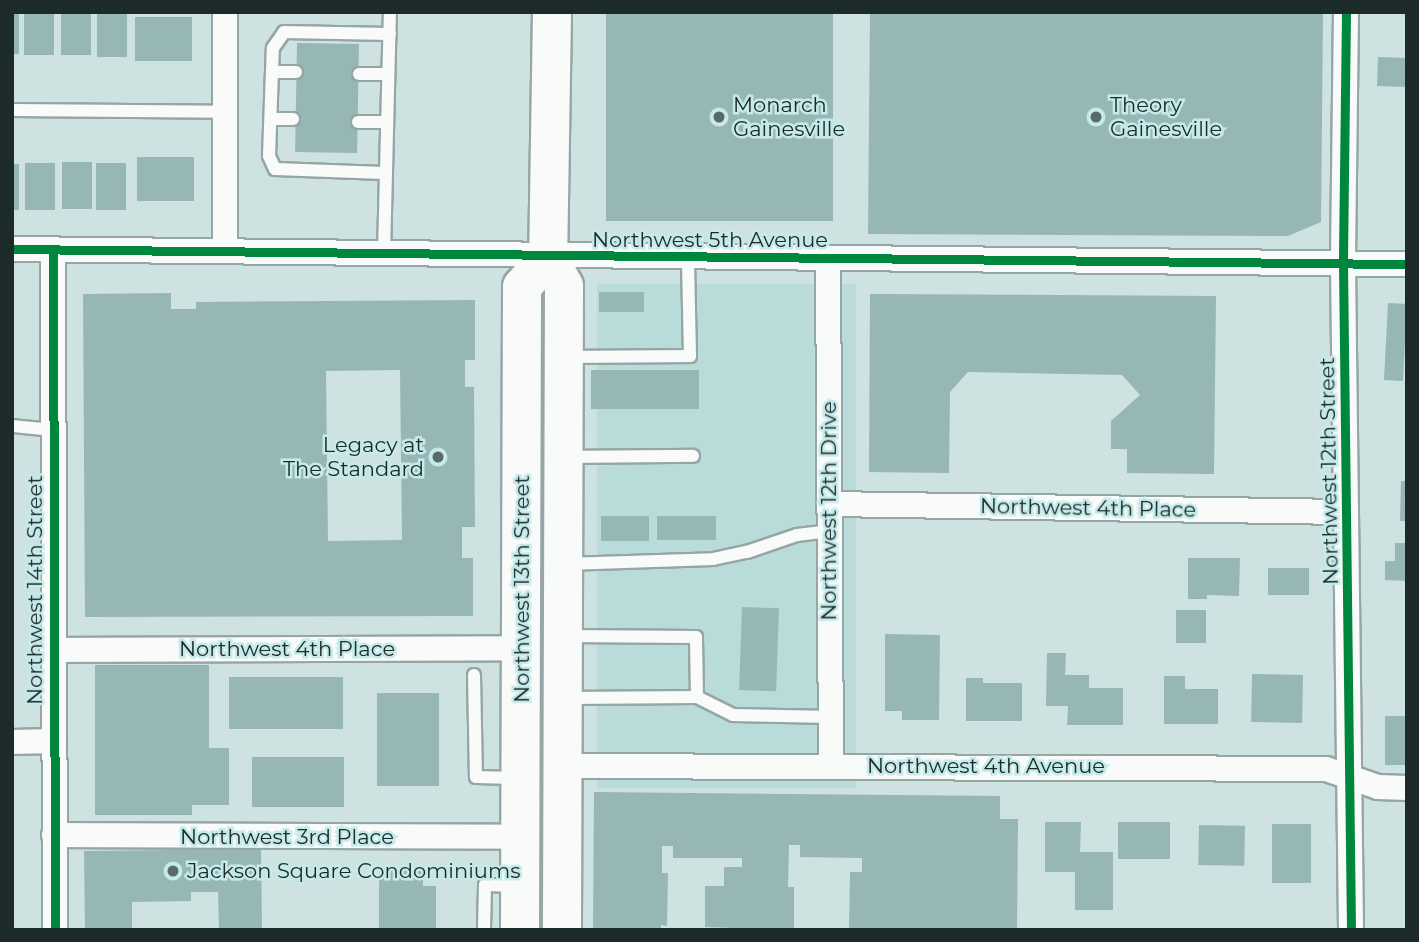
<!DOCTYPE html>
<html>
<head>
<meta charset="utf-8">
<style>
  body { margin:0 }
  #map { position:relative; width:1419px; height:942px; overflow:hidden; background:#cee2e1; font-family:Montserrat,sans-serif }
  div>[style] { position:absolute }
  .built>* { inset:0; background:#b9dbda; transform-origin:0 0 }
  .building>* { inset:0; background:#97b6b6; transform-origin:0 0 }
  .roads { filter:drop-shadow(2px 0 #96a6a5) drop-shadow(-2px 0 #96a6a5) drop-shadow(0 2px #96a6a5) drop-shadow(0 -2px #96a6a5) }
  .service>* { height:12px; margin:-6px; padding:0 6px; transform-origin:6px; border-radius:6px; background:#f8fbfa }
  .minor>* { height:24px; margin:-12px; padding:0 12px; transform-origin:12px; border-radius:12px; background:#f8fbfa }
  .primary>* { height:38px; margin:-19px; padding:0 19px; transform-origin:19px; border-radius:19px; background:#f8fbfa }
  .cycleway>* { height:9px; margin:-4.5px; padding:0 4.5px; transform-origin:4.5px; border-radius:4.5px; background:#00873e }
  .dots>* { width:19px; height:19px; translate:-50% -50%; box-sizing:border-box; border:4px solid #c6eae9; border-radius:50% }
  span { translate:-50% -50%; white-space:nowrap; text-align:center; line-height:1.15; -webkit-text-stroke:5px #c6eae9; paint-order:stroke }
  .poi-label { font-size:21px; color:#1c2a2a }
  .left { translate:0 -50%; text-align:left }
  .right { translate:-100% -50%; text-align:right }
  .street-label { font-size:21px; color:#1c2a2a }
  .frame { position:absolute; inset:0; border:14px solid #1c2a2a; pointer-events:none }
</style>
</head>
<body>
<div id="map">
  <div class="built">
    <i style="left:856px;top:284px;width:504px;height:259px;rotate:90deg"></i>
  </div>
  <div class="building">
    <i style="left:12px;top:12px;width:7px;height:42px"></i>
    <i style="left:24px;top:12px;width:30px;height:43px"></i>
    <i style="left:61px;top:12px;width:30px;height:43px"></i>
    <i style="left:97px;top:12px;width:30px;height:45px"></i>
    <i style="left:606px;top:12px;width:227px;height:209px"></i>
    <i style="clip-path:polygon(870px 12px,1323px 12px,1321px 222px,1288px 236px,868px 234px)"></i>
    <i style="left:135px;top:17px;width:57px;height:44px"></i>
    <i style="left:297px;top:43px;width:62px;height:109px;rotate:1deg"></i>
    <i style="left:1378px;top:57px;width:29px;height:29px;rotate:2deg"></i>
    <i style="left:137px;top:157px;width:57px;height:44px"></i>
    <i style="left:92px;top:162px;width:47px;height:30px;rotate:90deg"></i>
    <i style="left:25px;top:163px;width:30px;height:47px"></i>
    <i style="left:96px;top:163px;width:30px;height:47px"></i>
    <i style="left:12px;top:164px;width:7px;height:46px"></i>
    <i style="left:599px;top:292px;width:45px;height:20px"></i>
    <i style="clip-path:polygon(evenodd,171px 293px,171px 309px,196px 309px,196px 302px,475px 300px,475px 360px,465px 360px,465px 387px,474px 387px,475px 527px,462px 527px,462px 558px,473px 558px,473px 616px,85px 617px,83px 294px,171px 293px,400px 370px,402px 540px,328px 541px,326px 371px,400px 370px)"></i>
    <i style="clip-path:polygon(870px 294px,1216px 296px,1214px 474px,1127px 473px,1127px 449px,1111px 449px,1111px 421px,1140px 395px,1122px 375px,968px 372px,950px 392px,949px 473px,869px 472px)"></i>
    <i style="left:1388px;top:303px;width:19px;height:77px;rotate:3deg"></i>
    <i style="left:591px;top:370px;width:108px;height:39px"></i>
    <i style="clip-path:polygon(1401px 481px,1407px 481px,1407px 521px,1400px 521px)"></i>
    <i style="left:601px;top:516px;width:48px;height:25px"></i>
    <i style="left:657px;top:516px;width:59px;height:24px"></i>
    <i style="clip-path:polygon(1395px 543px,1407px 543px,1407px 581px,1385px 580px,1385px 561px,1395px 561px)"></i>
    <i style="clip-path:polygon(1188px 558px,1240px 558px,1239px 596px,1207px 595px,1207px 599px,1188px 599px)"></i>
    <i style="left:1268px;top:568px;width:41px;height:27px"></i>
    <i style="left:742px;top:607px;width:37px;height:83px;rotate:2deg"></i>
    <i style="left:1176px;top:610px;width:30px;height:33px"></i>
    <i style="clip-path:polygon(885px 634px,940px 635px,939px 720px,902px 720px,902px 711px,885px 711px)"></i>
    <i style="clip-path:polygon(1047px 653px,1066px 653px,1065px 675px,1089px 675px,1089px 688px,1123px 688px,1123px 725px,1067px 725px,1068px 706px,1046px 706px)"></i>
    <i style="clip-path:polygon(95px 665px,209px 665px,209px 748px,229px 748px,229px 805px,192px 805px,192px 815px,95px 815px)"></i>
    <i style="left:1252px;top:674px;width:51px;height:48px;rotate:1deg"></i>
    <i style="clip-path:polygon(1164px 676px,1185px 676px,1185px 689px,1218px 689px,1218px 724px,1164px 724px)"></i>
    <i style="left:229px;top:677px;width:114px;height:52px"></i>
    <i style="clip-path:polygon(966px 678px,983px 678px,983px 683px,1022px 683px,1022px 721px,966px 721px)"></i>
    <i style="left:377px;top:693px;width:62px;height:93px"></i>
    <i style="left:1385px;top:716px;width:22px;height:49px"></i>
    <i style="left:252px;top:757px;width:92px;height:50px"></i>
    <i style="clip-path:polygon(594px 792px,1000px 796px,1000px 819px,1018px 819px,1017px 930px,849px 930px,850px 872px,862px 872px,862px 858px,800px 857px,800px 845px,789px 845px,788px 887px,794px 887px,794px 930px,705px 927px,705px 886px,724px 886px,724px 867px,742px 867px,742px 858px,673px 858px,673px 846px,662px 846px,662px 873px,668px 873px,667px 926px,661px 925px,661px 930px,593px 930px)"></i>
    <i style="clip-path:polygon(1045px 822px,1081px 822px,1080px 852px,1113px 852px,1113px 910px,1075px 910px,1075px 872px,1045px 872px)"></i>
    <i style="left:1170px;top:822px;width:37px;height:52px;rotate:90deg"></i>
    <i style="left:1272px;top:824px;width:39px;height:59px"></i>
    <i style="left:1199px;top:825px;width:46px;height:40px;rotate:1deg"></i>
    <i style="clip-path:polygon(261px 849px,262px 930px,219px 930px,218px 892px,191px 892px,191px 901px,132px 902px,132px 930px,85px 930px,84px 851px)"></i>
    <i style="clip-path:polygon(379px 869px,423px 869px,423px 886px,436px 886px,436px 930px,379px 930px)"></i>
  </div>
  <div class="roads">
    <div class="service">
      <i style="left:272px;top:72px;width:24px"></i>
      <i style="left:359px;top:74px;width:29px"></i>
      <i style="left:12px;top:110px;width:213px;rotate:0.5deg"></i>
      <i style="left:271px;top:119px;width:22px"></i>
      <i style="left:358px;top:122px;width:29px"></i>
      <i style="left:384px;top:173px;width:109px;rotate:-177.9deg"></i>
      <i style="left:275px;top:169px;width:14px;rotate:-115deg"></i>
      <i style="left:269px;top:156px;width:84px;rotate:-88deg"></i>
      <i style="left:272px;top:72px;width:24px;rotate:-88deg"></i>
      <i style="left:273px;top:48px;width:19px;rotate:-55deg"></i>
      <i style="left:284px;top:32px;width:106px;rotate:1.1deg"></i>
      <i style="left:384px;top:254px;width:242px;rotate:-88.6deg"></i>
      <i style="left:568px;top:357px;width:122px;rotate:-0.5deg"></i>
      <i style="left:690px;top:356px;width:99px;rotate:-91.2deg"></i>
      <i style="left:12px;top:426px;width:40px;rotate:5.7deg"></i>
      <i style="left:567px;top:457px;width:126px;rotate:-0.5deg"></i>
      <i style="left:566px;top:564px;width:147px;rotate:-1.9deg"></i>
      <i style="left:713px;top:559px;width:35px;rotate:-12deg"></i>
      <i style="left:747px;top:552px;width:53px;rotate:-18.8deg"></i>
      <i style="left:797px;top:535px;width:32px;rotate:-7deg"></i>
      <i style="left:474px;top:675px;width:102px;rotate:88.9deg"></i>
      <i style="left:476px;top:777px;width:40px;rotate:1.4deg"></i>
      <i style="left:697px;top:697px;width:40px;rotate:26.6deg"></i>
      <i style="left:733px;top:715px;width:98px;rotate:1.2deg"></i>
      <i style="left:566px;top:698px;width:131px;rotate:-0.4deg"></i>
      <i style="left:697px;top:697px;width:60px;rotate:-91deg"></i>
      <i style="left:696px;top:637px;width:129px;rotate:-179.6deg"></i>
      <i style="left:484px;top:930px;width:45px;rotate:-88.7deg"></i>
      <i style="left:485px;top:885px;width:32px;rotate:2deg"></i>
    </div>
    <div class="minor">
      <i style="left:225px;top:12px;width:239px;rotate:90deg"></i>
      <i style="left:1346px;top:12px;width:252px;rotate:90.7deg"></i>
      <i style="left:1343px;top:264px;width:666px;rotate:89.31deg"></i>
      <i style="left:12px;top:249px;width:1395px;rotate:0.62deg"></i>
      <i style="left:53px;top:250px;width:680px;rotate:89.83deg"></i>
      <i style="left:828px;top:258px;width:507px;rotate:89.66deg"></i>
      <i style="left:829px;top:504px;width:517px;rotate:0.89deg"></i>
      <i style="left:52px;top:650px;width:469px;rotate:-0.2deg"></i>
      <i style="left:12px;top:742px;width:42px;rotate:-1.4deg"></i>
      <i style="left:562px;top:766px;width:764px;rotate:0.22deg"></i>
      <i style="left:1326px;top:769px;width:55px;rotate:19.1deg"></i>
      <i style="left:1378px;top:787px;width:29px;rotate:2deg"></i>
      <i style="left:54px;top:835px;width:466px;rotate:0.2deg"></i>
    </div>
    <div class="primary">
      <i style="left:552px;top:12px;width:245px;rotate:90.9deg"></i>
      <i style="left:548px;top:257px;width:33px;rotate:61deg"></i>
      <i style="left:564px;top:286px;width:644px;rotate:90.18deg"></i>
      <i style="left:520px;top:930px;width:643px;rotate:-89.82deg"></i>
      <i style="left:522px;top:287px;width:40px;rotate:-49deg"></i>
    </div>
  </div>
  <div class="cycleway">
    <i style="left:1346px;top:12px;width:252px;rotate:90.7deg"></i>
    <i style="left:1343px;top:264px;width:666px;rotate:89.31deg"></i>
    <i style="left:12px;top:249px;width:1395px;rotate:0.62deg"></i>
    <i style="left:53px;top:250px;width:680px;rotate:89.83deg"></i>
  </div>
  <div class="dots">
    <i style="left:719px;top:117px;background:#5a6a6a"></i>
    <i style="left:1096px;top:117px;background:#5a6a6a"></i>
    <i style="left:438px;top:457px;background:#5a6a6a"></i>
    <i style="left:173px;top:871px;background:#5a6a6a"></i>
  </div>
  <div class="poi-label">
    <span class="left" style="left:733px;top:117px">Monarch<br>Gainesville</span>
    <span class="left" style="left:1110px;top:117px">Theory<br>Gainesville</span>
    <span class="right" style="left:424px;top:457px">Legacy at<br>The Standard</span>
    <span class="left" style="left:187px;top:871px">Jackson Square Condominiums</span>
  </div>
  <div class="street-label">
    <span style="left:710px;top:240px">Northwest 5th Avenue</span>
    <span style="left:1329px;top:471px;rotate:-91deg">Northwest 12th Street</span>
    <span style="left:1088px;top:508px;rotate:1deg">Northwest 4th Place</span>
    <span style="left:829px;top:511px;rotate:-90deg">Northwest 12th Drive</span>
    <span style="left:522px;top:589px;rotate:-90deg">Northwest 13th Street</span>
    <span style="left:35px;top:590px;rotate:-90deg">Northwest 14th Street</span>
    <span style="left:287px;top:649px">Northwest 4th Place</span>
    <span style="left:986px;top:766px">Northwest 4th Avenue</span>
    <span style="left:287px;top:837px">Northwest 3rd Place</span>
  </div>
  <div class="frame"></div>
</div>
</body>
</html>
